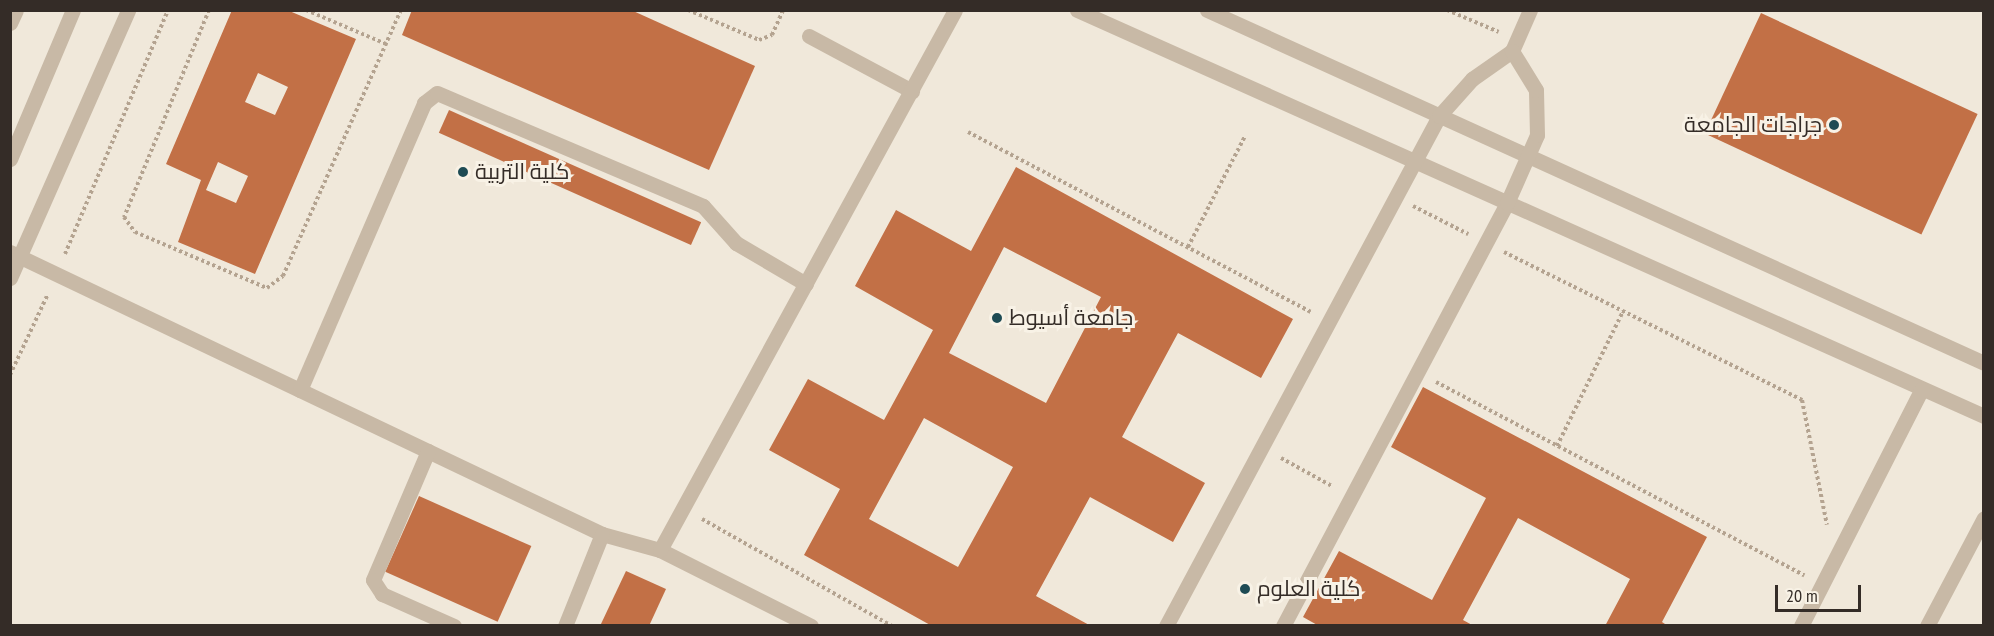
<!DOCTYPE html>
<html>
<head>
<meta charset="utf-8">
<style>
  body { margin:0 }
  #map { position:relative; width:1994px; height:636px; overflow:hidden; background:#f0e8da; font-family:"PT Sans Narrow",Cairo,sans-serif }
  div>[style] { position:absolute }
  .building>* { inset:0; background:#c27046; transform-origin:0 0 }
  .path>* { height:4px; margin-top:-2px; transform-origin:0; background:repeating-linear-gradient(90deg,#b4a390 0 3px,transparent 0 6px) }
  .service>* { height:15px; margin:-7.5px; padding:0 7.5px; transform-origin:7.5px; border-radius:7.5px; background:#c8b9a6 }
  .dots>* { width:16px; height:16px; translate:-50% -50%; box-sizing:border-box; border:3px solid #f8f2e6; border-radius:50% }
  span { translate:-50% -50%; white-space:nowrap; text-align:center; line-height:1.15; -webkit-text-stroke:6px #f8f2e6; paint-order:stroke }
  .poi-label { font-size:22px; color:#342c27 }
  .right { translate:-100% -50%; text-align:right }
  .left { translate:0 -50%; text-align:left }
  .frame { position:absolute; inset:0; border:12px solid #342c27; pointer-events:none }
  .scale { position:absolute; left:1775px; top:585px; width:86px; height:27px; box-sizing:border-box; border:3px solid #342c27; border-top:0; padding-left:8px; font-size:18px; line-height:21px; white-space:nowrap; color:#342c27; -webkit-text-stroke:4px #f8f2e6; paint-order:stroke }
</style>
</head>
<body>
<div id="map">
  <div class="building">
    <i style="clip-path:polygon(evenodd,232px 10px,287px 10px,356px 39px,255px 274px,178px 242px,201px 180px,166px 164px,232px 10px,258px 73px,288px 87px,275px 115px,245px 102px,258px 73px,232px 10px,218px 162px,248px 176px,236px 203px,206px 190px,218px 162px)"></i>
    <i style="clip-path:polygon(412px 10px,631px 10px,755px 66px,709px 170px,402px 35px)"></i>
    <i style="left:1761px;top:13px;width:239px;height:133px;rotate:25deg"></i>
    <i style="left:449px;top:110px;width:276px;height:25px;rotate:24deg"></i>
    <i style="clip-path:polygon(evenodd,1016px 167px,1293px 319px,1261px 378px,1178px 333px,1122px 437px,1205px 483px,1173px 542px,1090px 497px,1036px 596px,1091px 626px,932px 626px,804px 555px,840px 489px,769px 450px,808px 379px,884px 420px,933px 330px,855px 286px,896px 210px,971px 251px,1016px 167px,1004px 247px,1101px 297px,1046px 403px,949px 353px,1004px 247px,1016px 167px,924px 418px,1013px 467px,958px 567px,869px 519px,924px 418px)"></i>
    <i style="clip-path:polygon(1423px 387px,1707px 537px,1662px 622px,1668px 626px,1605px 626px,1630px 579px,1518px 518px,1463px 620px,1474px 626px,1319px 626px,1303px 617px,1339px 551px,1432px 600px,1486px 498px,1391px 447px)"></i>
    <i style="left:419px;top:496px;width:123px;height:83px;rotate:24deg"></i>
    <i style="clip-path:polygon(626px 571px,666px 589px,649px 626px,600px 626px)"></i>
  </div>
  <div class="path">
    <i style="left:209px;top:10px;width:224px;rotate:112.3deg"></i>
    <i style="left:124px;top:217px;width:19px;rotate:54deg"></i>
    <i style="left:135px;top:232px;width:143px;rotate:23deg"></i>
    <i style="left:267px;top:288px;width:20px;rotate:-37deg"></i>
    <i style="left:283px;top:276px;width:291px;rotate:-66.1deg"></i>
    <i style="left:306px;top:10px;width:87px;rotate:23deg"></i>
    <i style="left:688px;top:10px;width:77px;rotate:22.9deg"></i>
    <i style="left:759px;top:40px;width:14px;rotate:-21deg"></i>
    <i style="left:772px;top:35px;width:27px;rotate:-66deg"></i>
    <i style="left:1447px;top:10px;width:56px;rotate:22.9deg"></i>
    <i style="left:968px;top:132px;width:387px;rotate:27.7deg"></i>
    <i style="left:1413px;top:206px;width:62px;rotate:27deg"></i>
    <i style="left:1188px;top:247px;width:125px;rotate:-62.8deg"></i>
    <i style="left:1504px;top:252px;width:333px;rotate:26.4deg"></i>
    <i style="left:1802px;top:400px;width:127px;rotate:78.7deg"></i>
    <i style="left:65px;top:254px;width:265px;rotate:-67.1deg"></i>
    <i style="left:10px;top:375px;width:89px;rotate:-64.9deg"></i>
    <i style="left:1436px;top:382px;width:416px;rotate:27.7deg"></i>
    <i style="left:1557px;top:446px;width:150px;rotate:-63.9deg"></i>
    <i style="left:1281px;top:458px;width:58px;rotate:28.8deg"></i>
    <i style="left:702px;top:519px;width:218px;rotate:29.4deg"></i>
  </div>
  <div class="service">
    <i style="left:1077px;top:10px;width:994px;rotate:24.11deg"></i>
    <i style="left:1207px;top:10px;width:853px;rotate:24.43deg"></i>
    <i style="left:10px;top:23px;width:14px;rotate:-65deg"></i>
    <i style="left:809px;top:36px;width:117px;rotate:28.1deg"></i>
    <i style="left:10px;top:159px;width:162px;rotate:-67.1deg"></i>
    <i style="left:10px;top:252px;width:656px;rotate:25.47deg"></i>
    <i style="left:602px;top:534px;width:60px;rotate:15.4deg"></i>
    <i style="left:660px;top:550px;width:169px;rotate:26.7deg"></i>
    <i style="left:10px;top:278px;width:293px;rotate:-66.2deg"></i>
    <i style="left:300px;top:390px;width:313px;rotate:-66.6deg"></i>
    <i style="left:424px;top:103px;width:16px;rotate:-38deg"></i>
    <i style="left:437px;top:93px;width:289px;rotate:23deg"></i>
    <i style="left:703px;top:206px;width:50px;rotate:48.3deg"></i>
    <i style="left:736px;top:243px;width:81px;rotate:30.4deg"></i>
    <i style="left:428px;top:451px;width:140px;rotate:113.1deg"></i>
    <i style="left:373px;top:580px;width:17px;rotate:57deg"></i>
    <i style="left:382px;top:594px;width:79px;rotate:24deg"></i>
    <i style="left:660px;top:550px;width:615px;rotate:-61.35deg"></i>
    <i style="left:565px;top:626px;width:99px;rotate:-68.1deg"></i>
    <i style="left:1166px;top:626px;width:578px;rotate:-61.84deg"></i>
    <i style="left:1439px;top:116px;width:50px;rotate:-48.3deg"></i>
    <i style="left:1472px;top:79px;width:49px;rotate:-35deg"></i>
    <i style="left:1512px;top:51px;width:45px;rotate:-66.3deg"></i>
    <i style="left:1283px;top:626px;width:479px;rotate:-62.1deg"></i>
    <i style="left:1507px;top:203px;width:74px;rotate:-66.2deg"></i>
    <i style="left:1537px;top:135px;width:45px;rotate:-91.3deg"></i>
    <i style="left:1536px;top:90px;width:46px;rotate:-121.6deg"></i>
    <i style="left:1801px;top:626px;width:266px;rotate:-63deg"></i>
    <i style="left:1927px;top:626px;width:122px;rotate:-62.2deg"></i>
  </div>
  <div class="dots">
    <i style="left:1834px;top:125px;background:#1e4b54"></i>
    <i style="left:463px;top:172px;background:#1e4b54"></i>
    <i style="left:997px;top:318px;background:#1e4b54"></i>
    <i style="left:1245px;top:589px;background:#1e4b54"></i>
  </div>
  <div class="poi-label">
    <span class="right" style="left:1822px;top:125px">جراجات الجامعة</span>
    <span class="left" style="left:475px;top:172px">كلية التربية</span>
    <span class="left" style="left:1009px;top:318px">جامعة أسيوط</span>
    <span class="left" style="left:1257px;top:589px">كلية العلوم</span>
  </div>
  <div class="frame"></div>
  <div class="scale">20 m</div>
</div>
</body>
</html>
